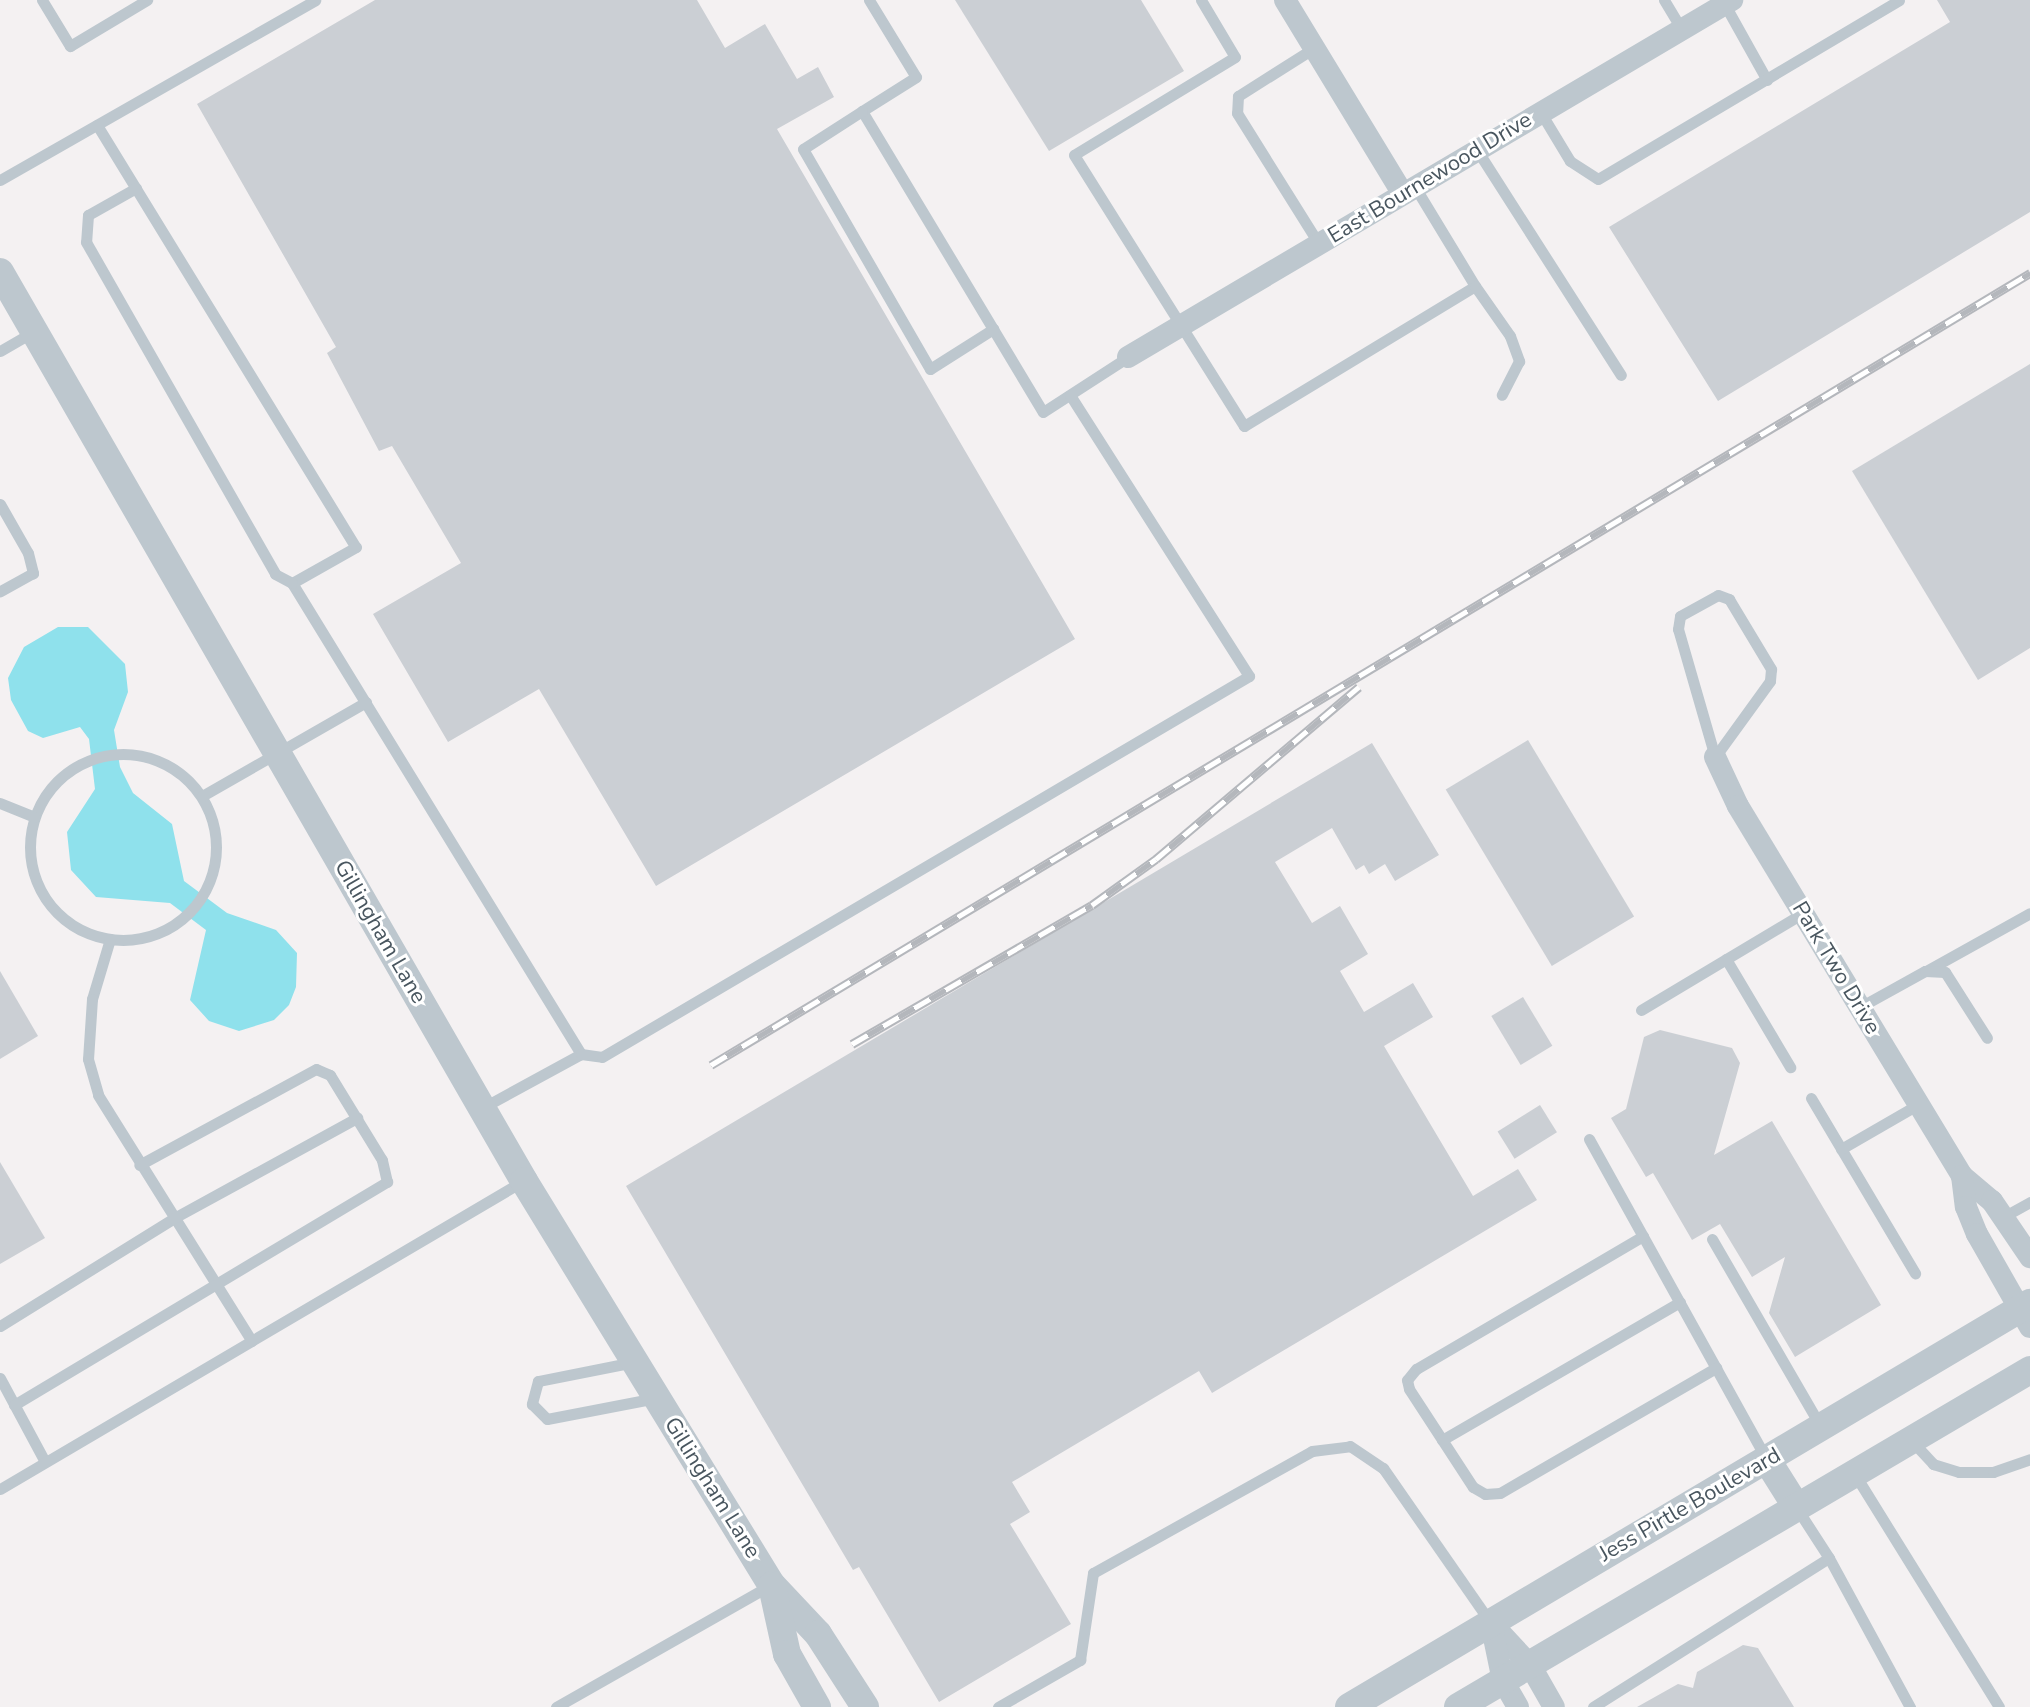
<!DOCTYPE html>
<html>
<head>
<meta charset="utf-8">
<style>
  body { margin:0 }
  #map { position:relative; width:2030px; height:1707px; overflow:hidden; background:#f4f1f2; font-family:"Nunito Sans",sans-serif }
  div>[style] { position:absolute }
  .water>* { inset:0; background:#8fe1ec }
  .building>* { inset:0; background:#cbcfd4; transform-origin:0 0 }
  .service>* { height:11px; margin:-5.5px; padding:0 5.5px; transform-origin:5.5px; border-radius:5.5px; background:#bdc7ce }
  .service>.ring { margin:-5.5px; padding:0; box-sizing:content-box; background:none; border:11px solid #bdc7ce; border-radius:50% }
  .minor>* { height:22px; margin:-11px; padding:0 11px; transform-origin:11px; border-radius:11px; background:#bdc7ce }
  .tertiary>* { height:28px; margin:-14px; padding:0 14px; transform-origin:14px; border-radius:14px; background:#bdc7ce }
  .rail>* { height:9px; margin-top:-4.5px; transform-origin:0; background:repeating-linear-gradient(90deg,#fff 0 18px,#b4b7bc 0 36px); box-sizing:border-box; border-block:2px solid #b4b7bc }
  span { translate:-50% -50%; white-space:nowrap; text-align:center; line-height:1.15; -webkit-text-stroke:6px #fff; paint-order:stroke }
  .street-label { font-size:22px; color:#49565f }
</style>
</head>
<body>
<div id="map">
  <div class="water">
    <i style="clip-path:polygon(58px 627px,88px 627px,125px 664px,128px 692px,114px 730px,120px 767px,133px 793px,172px 824px,184px 881px,227px 913px,276px 930px,297px 953px,296px 987px,289px 1005px,274px 1020px,239px 1031px,209px 1021px,190px 1000px,206px 930px,170px 903px,96px 897px,71px 870px,67px 832px,95px 789px,89px 739px,80px 727px,43px 738px,28px 731px,11px 700px,8px 678px,24px 647px)"></i>
  </div>
  <div class="building">
    <i style="clip-path:polygon(375px 0,697px 0,725px 48px,765px 24px,797px 79px,818px 67px,834px 97px,777px 129px,1075px 639px,656px 886px,539px 689px,448px 742px,373px 614px,461px 563px,392px 446px,379px 451px,327px 353px,336px 347px,197px 104px)"></i>
    <i style="clip-path:polygon(955px 0,1141px 0,1184px 71px,1049px 151px)"></i>
    <i style="clip-path:polygon(1937px 0,2030px 0,2030px 212px,1718px 401px,1609px 227px,1950px 22px)"></i>
    <i style="clip-path:polygon(2030px 364px,2030px 648px,1978px 680px,1852px 471px)"></i>
    <i style="left:1528px;top:740px;width:206px;height:96px;rotate:59deg"></i>
    <i style="clip-path:polygon(1372px 743px,1439px 855px,1395px 881px,1385px 864px,1369px 874px,1364px 865px,1356px 870px,1332px 828px,1275px 862px,1312px 923px,1340px 906px,1368px 954px,1340px 971px,1364px 1012px,1413px 983px,1433px 1017px,1384px 1046px,1473px 1196px,1518px 1169px,1537px 1200px,1212px 1393px,1199px 1371px,1012px 1482px,1030px 1512px,1010px 1524px,1071px 1624px,939px 1702px,859px 1567px,853px 1570px,626px 1186px)"></i>
    <i style="clip-path:polygon(0 971px,38px 1036px,0 1059px)"></i>
    <i style="left:1523px;top:997px;width:57px;height:37px;rotate:59deg"></i>
    <i style="clip-path:polygon(1660px 1030px,1732px 1048px,1740px 1063px,1714px 1155px,1772px 1121px,1881px 1305px,1795px 1357px,1769px 1313px,1785px 1257px,1752px 1277px,1720px 1224px,1692px 1240px,1653px 1173px,1646px 1177px,1611px 1118px,1626px 1109px,1644px 1037px)"></i>
    <i style="left:1540px;top:1105px;width:32px;height:50px;rotate:58deg"></i>
    <i style="clip-path:polygon(0 1162px,45px 1238px,0 1264px)"></i>
    <i style="clip-path:polygon(1743px 1645px,1758px 1648px,1794px 1707px,1637px 1707px,1678px 1684px,1693px 1688px,1697px 1672px)"></i>
  </div>
  <div class="service">
    <i style="left:42px;top:0;width:54px;rotate:58.7deg"></i>
    <i style="left:70px;top:46px;width:90px;rotate:-30.9deg"></i>
    <i style="left:869px;top:0;width:90px;rotate:58.6deg"></i>
    <i style="left:916px;top:77px;width:64px;rotate:147.8deg"></i>
    <i style="left:862px;top:111px;width:351px;rotate:59deg"></i>
    <i style="left:1043px;top:412px;width:101px;rotate:-32.9deg"></i>
    <i style="left:1201px;top:0;width:66px;rotate:59.2deg"></i>
    <i style="left:1235px;top:57px;width:188px;rotate:148.7deg"></i>
    <i style="left:1074px;top:155px;width:320px;rotate:57.9deg"></i>
    <i style="left:1244px;top:426px;width:270px;rotate:-31.2deg"></i>
    <i style="left:1475px;top:286px;width:116px;rotate:-121.2deg"></i>
    <i style="left:1664px;top:0;width:35px;rotate:59deg"></i>
    <i style="left:1725px;top:5px;width:86px;rotate:60.8deg"></i>
    <i style="left:1314px;top:48px;width:90px;rotate:147.7deg"></i>
    <i style="left:1238px;top:96px;width:17px;rotate:93deg"></i>
    <i style="left:1237px;top:113px;width:155px;rotate:58deg"></i>
    <i style="left:862px;top:111px;width:70px;rotate:147.2deg"></i>
    <i style="left:803px;top:149px;width:254px;rotate:60deg"></i>
    <i style="left:930px;top:369px;width:75px;rotate:-32.4deg"></i>
    <i style="left:1541px;top:113px;width:56px;rotate:58.9deg"></i>
    <i style="left:1570px;top:161px;width:33px;rotate:33deg"></i>
    <i style="left:1598px;top:179px;width:350px;rotate:-30.7deg"></i>
    <i style="left:97px;top:125px;width:495px;rotate:58.5deg"></i>
    <i style="left:356px;top:547px;width:73px;rotate:150.6deg"></i>
    <i style="left:292px;top:583px;width:553px;rotate:58.47deg"></i>
    <i style="left:1477px;top:150px;width:267px;rotate:57.4deg"></i>
    <i style="left:0;top:180px;width:363px;rotate:-29.7deg"></i>
    <i style="left:136px;top:188px;width:55px;rotate:150.6deg"></i>
    <i style="left:88px;top:215px;width:27px;rotate:94deg"></i>
    <i style="left:86px;top:242px;width:382px;rotate:60.3deg"></i>
    <i style="left:275px;top:574px;width:19px;rotate:28deg"></i>
    <i style="left:1475px;top:286px;width:61px;rotate:55deg"></i>
    <i style="left:1510px;top:336px;width:27px;rotate:70deg"></i>
    <i style="left:1519px;top:361px;width:38px;rotate:117deg"></i>
    <i style="left:0;top:351px;width:39px;rotate:-30deg"></i>
    <i style="left:0;top:504px;width:56px;rotate:60.3deg"></i>
    <i style="left:28px;top:553px;width:21px;rotate:76deg"></i>
    <i style="left:33px;top:573px;width:38px;rotate:151deg"></i>
    <i style="left:1718px;top:595px;width:12px;rotate:20deg"></i>
    <i style="left:1729px;top:599px;width:82px;rotate:59deg"></i>
    <i style="left:1771px;top:669px;width:12px;rotate:95deg"></i>
    <i style="left:1770px;top:681px;width:94px;rotate:125.9deg"></i>
    <i style="left:1715px;top:757px;width:133px;rotate:-106.1deg"></i>
    <i style="left:1678px;top:629px;width:13px;rotate:-81deg"></i>
    <i style="left:1680px;top:616px;width:43px;rotate:-28.9deg"></i>
    <i class="ring" style="left:30px;top:754px;width:175px;height:175px"></i>
    <i style="left:202px;top:796px;width:189px;rotate:-29.8deg"></i>
    <i style="left:0;top:803px;width:37px;rotate:22deg"></i>
    <i style="left:110px;top:939px;width:63px;rotate:106.7deg"></i>
    <i style="left:92px;top:999px;width:60px;rotate:93.8deg"></i>
    <i style="left:88px;top:1059px;width:37px;rotate:74deg"></i>
    <i style="left:98px;top:1095px;width:290px;rotate:58deg"></i>
    <i style="left:1726px;top:959px;width:126px;rotate:59.3deg"></i>
    <i style="left:1926px;top:971px;width:119px;rotate:-29.1deg"></i>
    <i style="left:1860px;top:1007px;width:74px;rotate:-29deg"></i>
    <i style="left:1925px;top:971px;width:20px;rotate:3deg"></i>
    <i style="left:1945px;top:972px;width:78px;rotate:57.5deg"></i>
    <i style="left:1641px;top:1010px;width:189px;rotate:-30.9deg"></i>
    <i style="left:1811px;top:1098px;width:204px;rotate:59.3deg"></i>
    <i style="left:482px;top:1108px;width:113px;rotate:-28.6deg"></i>
    <i style="left:581px;top:1054px;width:21px;rotate:8deg"></i>
    <i style="left:602px;top:1057px;width:751px;rotate:-30.49deg"></i>
    <i style="left:1249px;top:676px;width:333px;rotate:-122.5deg"></i>
    <i style="left:1589px;top:1139px;width:367px;rotate:61deg"></i>
    <i style="left:1841px;top:1149px;width:90px;rotate:-30deg"></i>
    <i style="left:2003px;top:1217px;width:31px;rotate:-29deg"></i>
    <i style="left:1643px;top:1236px;width:263px;rotate:149.6deg"></i>
    <i style="left:1416px;top:1369px;width:14px;rotate:129deg"></i>
    <i style="left:1407px;top:1380px;width:9px;rotate:77deg"></i>
    <i style="left:1409px;top:1389px;width:117px;rotate:56.9deg"></i>
    <i style="left:1473px;top:1487px;width:14px;rotate:30deg"></i>
    <i style="left:1485px;top:1494px;width:15px;rotate:-4deg"></i>
    <i style="left:1500px;top:1493px;width:250px;rotate:-30.1deg"></i>
    <i style="left:1712px;top:1239px;width:217px;rotate:59.9deg"></i>
    <i style="left:0;top:1326px;width:205px;rotate:-31.8deg"></i>
    <i style="left:174px;top:1218px;width:209px;rotate:-28.7deg"></i>
    <i style="left:634px;top:1362px;width:98px;rotate:168.8deg"></i>
    <i style="left:538px;top:1381px;width:24px;rotate:105deg"></i>
    <i style="left:532px;top:1404px;width:21px;rotate:45deg"></i>
    <i style="left:547px;top:1419px;width:111px;rotate:-10.9deg"></i>
    <i style="left:0;top:1378px;width:95px;rotate:61.8deg"></i>
    <i style="left:14px;top:1405px;width:435px;rotate:-30.9deg"></i>
    <i style="left:387px;top:1182px;width:23px;rotate:-103deg"></i>
    <i style="left:382px;top:1160px;width:100px;rotate:-121.5deg"></i>
    <i style="left:330px;top:1075px;width:15px;rotate:-157deg"></i>
    <i style="left:316px;top:1069px;width:201px;rotate:151.5deg"></i>
    <i style="left:1442px;top:1440px;width:275px;rotate:-30.1deg"></i>
    <i style="left:1911px;top:1440px;width:33px;rotate:47deg"></i>
    <i style="left:1933px;top:1464px;width:27px;rotate:17deg"></i>
    <i style="left:1959px;top:1472px;width:34px"></i>
    <i style="left:1993px;top:1472px;width:39px;rotate:-19deg"></i>
    <i style="left:1854px;top:1473px;width:275px;rotate:58.2deg"></i>
    <i style="left:0;top:1489px;width:607px;rotate:-30.49deg"></i>
    <i style="left:1829px;top:1558px;width:170px;rotate:61.5deg"></i>
    <i style="left:556px;top:1707px;width:247px;rotate:-29.6deg"></i>
    <i style="left:998px;top:1707px;width:95px;rotate:-29.8deg"></i>
    <i style="left:1080px;top:1660px;width:88px;rotate:-81.5deg"></i>
    <i style="left:1093px;top:1573px;width:251px;rotate:-29.1deg"></i>
    <i style="left:1312px;top:1451px;width:38px;rotate:-7deg"></i>
    <i style="left:1350px;top:1446px;width:40px;rotate:34deg"></i>
    <i style="left:1383px;top:1468px;width:188px;rotate:55.2deg"></i>
    <i style="left:1593px;top:1707px;width:279px;rotate:-32.3deg"></i>
    <i style="left:1829px;top:1558px;width:61px;rotate:-122.9deg"></i>
  </div>
  <div class="minor">
    <i style="left:1285px;top:0;width:227px;rotate:58.7deg"></i>
    <i style="left:1128px;top:357px;width:702px;rotate:-30.59deg"></i>
    <i style="left:1715px;top:757px;width:54px;rotate:64.9deg"></i>
    <i style="left:1738px;top:806px;width:433px;rotate:58.8deg"></i>
    <i style="left:1962px;top:1176px;width:39px;rotate:40deg"></i>
    <i style="left:1992px;top:1201px;width:68px;rotate:55.8deg"></i>
    <i style="left:1962px;top:1176px;width:31px;rotate:83deg"></i>
    <i style="left:1966px;top:1207px;width:29px;rotate:68deg"></i>
    <i style="left:1977px;top:1234px;width:107px;rotate:60.3deg"></i>
    <i style="left:1490px;top:1622px;width:59px;rotate:47.1deg"></i>
    <i style="left:1530px;top:1665px;width:48px;rotate:60.3deg"></i>
    <i style="left:1491px;top:1623px;width:59px;rotate:78.3deg"></i>
    <i style="left:1503px;top:1681px;width:30px;rotate:60deg"></i>
  </div>
  <div class="tertiary">
    <i style="left:0;top:272px;width:1049px;rotate:60.04deg"></i>
    <i style="left:524px;top:1181px;width:474px;rotate:58.5deg"></i>
    <i style="left:772px;top:1585px;width:67px;rotate:46.8deg"></i>
    <i style="left:818px;top:1634px;width:87px;rotate:57.2deg"></i>
    <i style="left:1767px;top:1460px;width:54px;rotate:57.8deg"></i>
    <i style="left:772px;top:1586px;width:70px;rotate:77.6deg"></i>
    <i style="left:787px;top:1654px;width:61px;rotate:60.5deg"></i>
    <i style="left:1349px;top:1707px;width:792px;rotate:-30.68deg"></i>
    <i style="left:1458px;top:1707px;width:664px;rotate:-30.5deg"></i>
  </div>
  <div class="rail">
    <i style="left:852px;top:1044px;width:277px;rotate:-30.1deg"></i>
    <i style="left:1092px;top:905px;width:79px;rotate:-35.7deg"></i>
    <i style="left:1156px;top:859px;width:266px;rotate:-40.3deg"></i>
    <i style="left:711px;top:1065px;width:1539px;rotate:-30.98deg"></i>
  </div>
  <div class="street-label">
    <span style="left:1430px;top:178px;rotate:-31deg">East Bournewood Drive</span>
    <span style="left:380px;top:932px;rotate:60deg">Gillingham Lane</span>
    <span style="left:1836px;top:968px;rotate:59deg">Park Two Drive</span>
    <span style="left:712px;top:1488px;rotate:58deg">Gillingham Lane</span>
    <span style="left:1690px;top:1505px;rotate:-30deg">Jess Pirtle Boulevard</span>
  </div>
</div>
</body>
</html>
